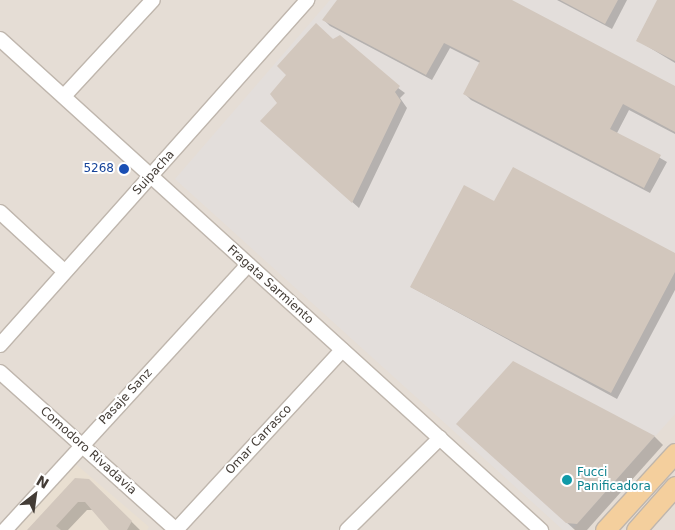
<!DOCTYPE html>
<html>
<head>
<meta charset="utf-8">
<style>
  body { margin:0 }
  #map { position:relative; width:675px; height:530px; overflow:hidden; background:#f1ece6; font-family:"DejaVu Sans",sans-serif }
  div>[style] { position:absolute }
  .residential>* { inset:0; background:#e5ddd5; transform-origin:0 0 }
  .industrial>* { inset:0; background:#e3dedb }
  .education>* { inset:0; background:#e9dfd1 }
  .shadow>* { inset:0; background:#0003 }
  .building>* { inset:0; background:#d2c7bd }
  .roads { filter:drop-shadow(1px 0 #bfb6ad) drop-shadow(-1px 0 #bfb6ad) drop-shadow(0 1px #bfb6ad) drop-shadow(0 -1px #bfb6ad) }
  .minor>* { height:14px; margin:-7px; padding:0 7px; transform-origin:7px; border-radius:7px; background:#fff }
  .major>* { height:19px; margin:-9.5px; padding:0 9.5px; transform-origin:9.5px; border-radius:9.5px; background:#f4cf9d }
  .dots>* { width:14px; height:14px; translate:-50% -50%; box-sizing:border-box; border:2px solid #fff; border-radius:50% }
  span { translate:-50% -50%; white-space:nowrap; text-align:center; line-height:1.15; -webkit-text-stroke:4px #fff; paint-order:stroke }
  .transit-label { font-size:12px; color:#164399 }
  .right { translate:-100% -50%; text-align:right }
  .street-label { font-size:12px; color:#433c36 }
  .culture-label { font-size:12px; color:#0d838f }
  .left { translate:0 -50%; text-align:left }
  .north { position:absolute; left:10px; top:470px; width:50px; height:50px; -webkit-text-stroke:4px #fff; paint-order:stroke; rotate:30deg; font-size:14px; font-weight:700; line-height:20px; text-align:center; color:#433c36 }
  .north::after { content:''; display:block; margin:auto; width:18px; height:22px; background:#433c36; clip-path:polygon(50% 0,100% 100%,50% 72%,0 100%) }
</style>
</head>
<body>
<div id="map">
  <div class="residential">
    <i style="left:0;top:0;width:675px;height:530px"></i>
  </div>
  <div class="industrial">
    <i style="clip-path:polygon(330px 0,675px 0,675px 414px,572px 530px,563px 530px,175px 179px)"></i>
  </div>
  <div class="education">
    <i style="clip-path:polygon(71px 460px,149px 527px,147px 530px,11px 530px)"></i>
  </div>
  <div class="shadow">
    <i style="clip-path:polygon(339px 0,510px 0,675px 87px,675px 134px,629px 110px,617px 133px,667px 162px,650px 193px,471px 100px,465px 94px,480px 63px,450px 48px,432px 80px,330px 26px,324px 20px)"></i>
    <i style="clip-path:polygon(557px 0,627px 0,612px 29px)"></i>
    <i style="clip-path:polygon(658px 0,675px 0,675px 63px,637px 40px)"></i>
    <i style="clip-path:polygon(333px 41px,405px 93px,400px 98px,407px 108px,359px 208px,268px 127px)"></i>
    <i style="clip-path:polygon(495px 203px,675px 254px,675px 290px,617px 399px,411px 287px)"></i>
    <i style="clip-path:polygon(513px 363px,655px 437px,663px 445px,587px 530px,575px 530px,466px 432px)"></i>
    <i style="clip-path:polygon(89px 480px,140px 530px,111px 530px,94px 510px,87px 510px,68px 530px,29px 530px)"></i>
  </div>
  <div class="building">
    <i style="clip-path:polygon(337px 0,512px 0,675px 86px,675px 132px,623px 104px,610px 129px,661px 155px,644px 188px,463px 94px,480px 61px,444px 43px,426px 75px,322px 20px)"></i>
    <i style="clip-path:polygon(560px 0,618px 0,605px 24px)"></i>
    <i style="clip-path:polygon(657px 0,675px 0,675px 61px,636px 41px)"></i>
    <i style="clip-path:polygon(316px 23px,333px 39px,340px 35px,400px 86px,395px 92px,401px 101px,352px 203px,260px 121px,277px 103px,270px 94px,286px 75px,277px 66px)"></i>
    <i style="clip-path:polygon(513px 167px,675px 253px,675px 272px,611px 393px,410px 287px,464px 185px,494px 201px)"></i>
    <i style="clip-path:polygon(513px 361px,655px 436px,577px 524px,566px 523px,456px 424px)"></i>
    <i style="clip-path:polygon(75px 478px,89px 479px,132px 521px,127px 530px,109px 530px,85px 502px,78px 502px,56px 526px,61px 530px,27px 530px)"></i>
  </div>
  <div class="roads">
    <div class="minor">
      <i style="left:0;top:39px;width:731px;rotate:42.23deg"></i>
      <i style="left:65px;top:95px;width:129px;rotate:-47.2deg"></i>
      <i style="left:0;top:212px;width:88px;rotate:42.7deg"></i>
      <i style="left:0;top:345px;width:462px;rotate:-48.3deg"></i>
      <i style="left:0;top:372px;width:237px;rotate:41.9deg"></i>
      <i style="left:5px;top:530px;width:360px;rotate:-47.5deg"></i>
      <i style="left:176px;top:530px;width:245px;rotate:-47.3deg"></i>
      <i style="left:347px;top:530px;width:131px;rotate:-44.7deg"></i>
    </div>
    <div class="major">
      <i style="left:605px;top:530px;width:104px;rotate:-47.7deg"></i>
      <i style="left:636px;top:530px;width:59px;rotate:-48.4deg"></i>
    </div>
  </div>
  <div class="dots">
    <i style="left:124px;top:169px;background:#1a4fb4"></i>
    <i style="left:567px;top:480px;background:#0f9aa8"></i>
  </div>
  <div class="transit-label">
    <span class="right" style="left:114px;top:169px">5268</span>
  </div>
  <div class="street-label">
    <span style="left:154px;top:173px;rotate:-48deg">Suipacha</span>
    <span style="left:270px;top:285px;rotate:42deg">Fragata Sarmiento</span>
    <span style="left:126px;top:397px;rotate:-47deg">Pasaje Sanz</span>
    <span style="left:259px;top:440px;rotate:-47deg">Omar Carrasco</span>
    <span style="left:88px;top:451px;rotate:42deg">Comodoro Rivadavia</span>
  </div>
  <div class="culture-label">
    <span class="left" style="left:577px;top:480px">Fucci<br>Panificadora</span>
  </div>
  <div class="north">N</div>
</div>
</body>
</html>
